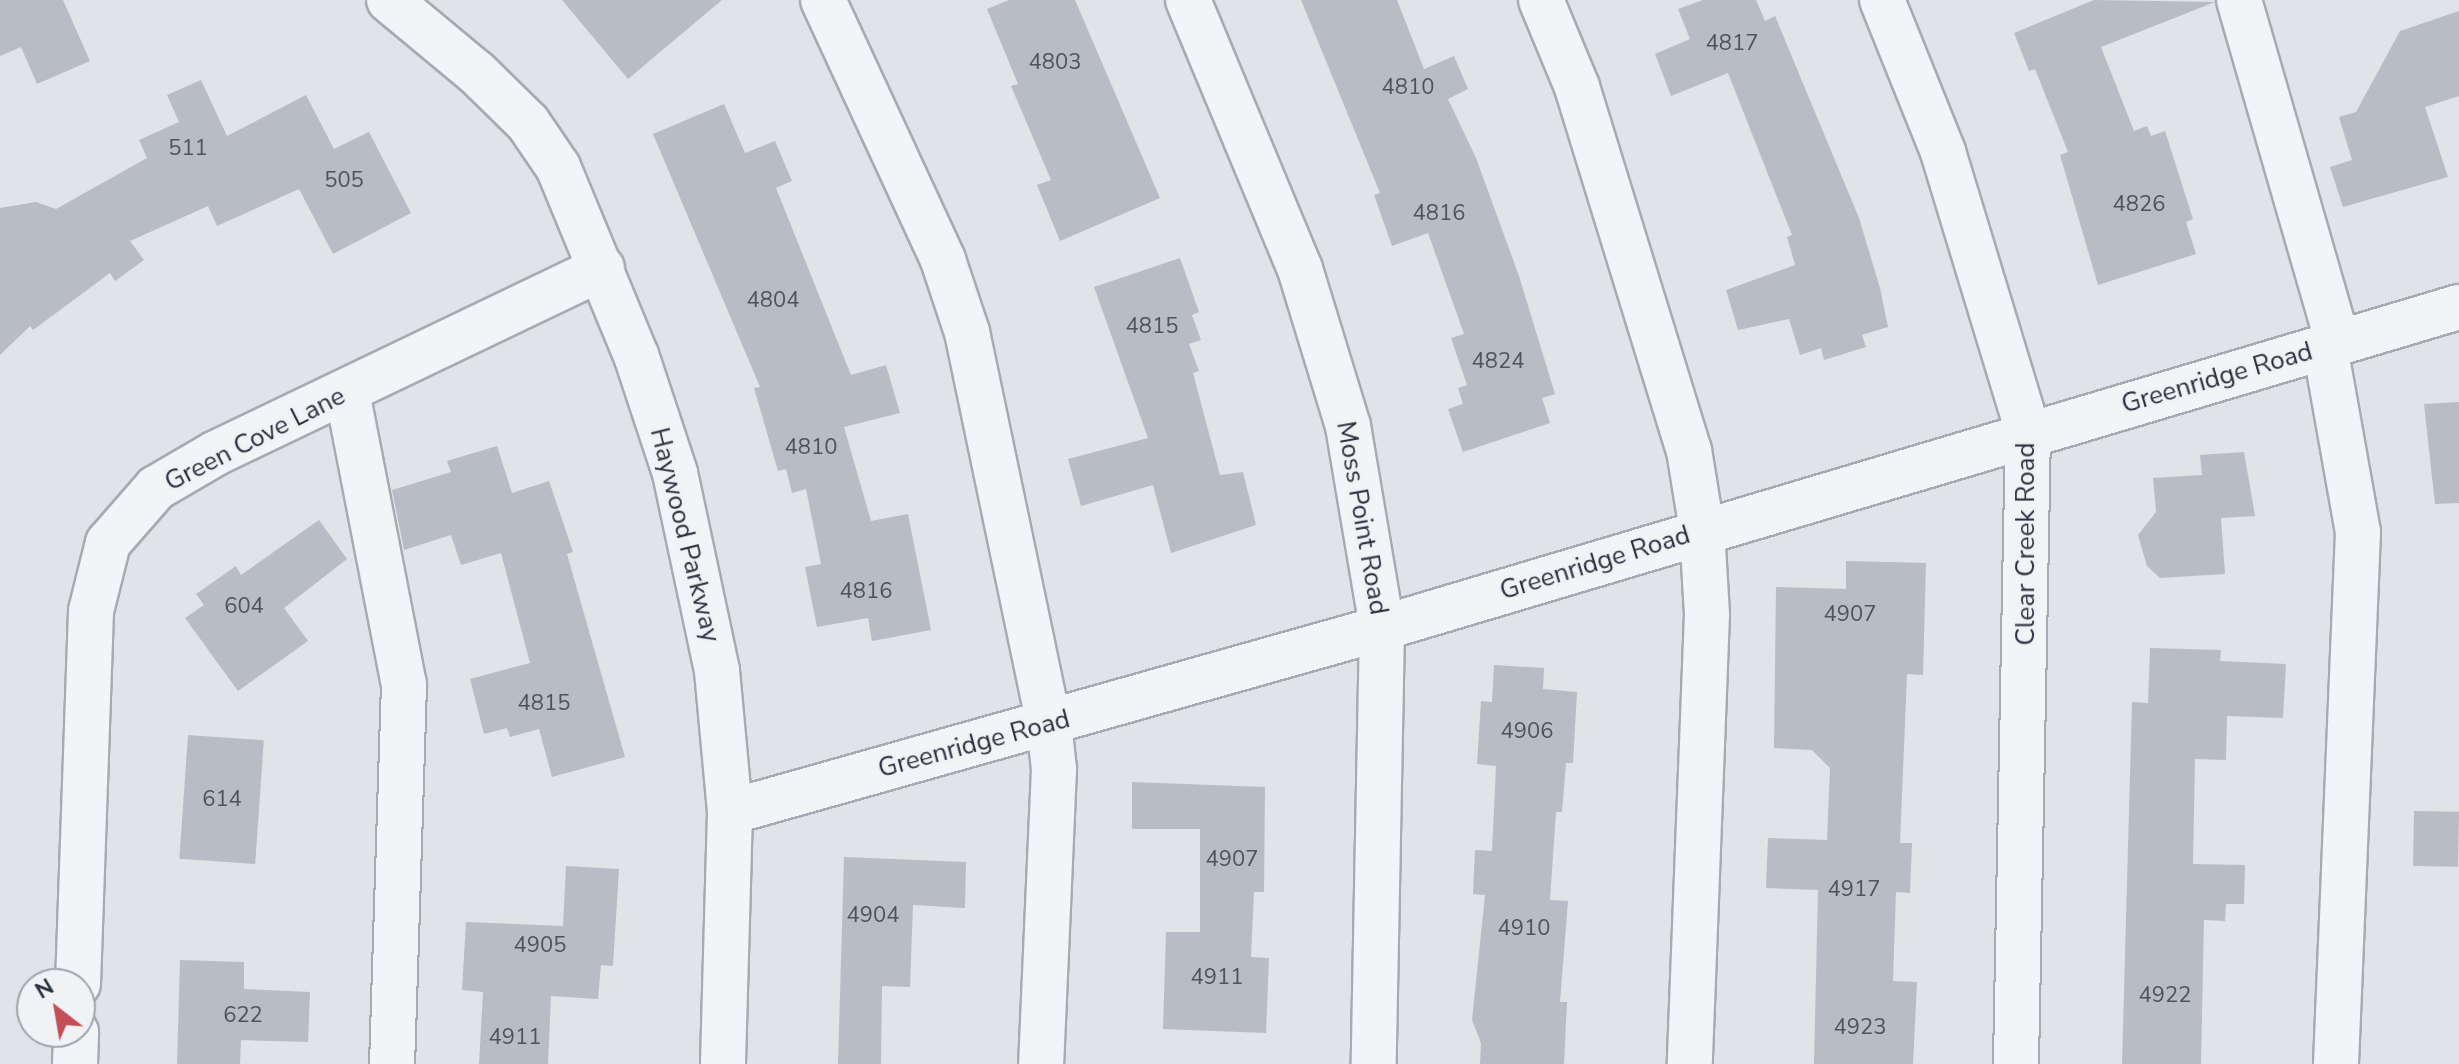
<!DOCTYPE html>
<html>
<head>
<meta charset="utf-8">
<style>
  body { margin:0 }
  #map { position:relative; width:2459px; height:1064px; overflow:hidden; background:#e0e3e8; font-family:"Nunito Sans",sans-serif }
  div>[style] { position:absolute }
  .building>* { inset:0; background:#b8bcc4; transform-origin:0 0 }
  .roads { filter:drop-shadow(2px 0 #a6aab2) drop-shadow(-2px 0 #a6aab2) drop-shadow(0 2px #a6aab2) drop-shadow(0 -2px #a6aab2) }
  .minor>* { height:44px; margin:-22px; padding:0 22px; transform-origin:22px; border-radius:22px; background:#f3f4f7 }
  span { translate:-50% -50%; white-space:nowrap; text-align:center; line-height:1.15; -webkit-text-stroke:7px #f0f2f6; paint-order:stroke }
  .number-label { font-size:22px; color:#4e5360 }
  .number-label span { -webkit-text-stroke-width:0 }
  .street-label { font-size:26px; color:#2a303e }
  .north { position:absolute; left:16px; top:968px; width:80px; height:80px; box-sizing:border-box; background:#f0f2f6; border:2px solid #a1a4ac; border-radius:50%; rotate:329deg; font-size:22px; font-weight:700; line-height:32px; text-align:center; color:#2a303e }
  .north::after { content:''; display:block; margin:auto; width:28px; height:36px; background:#c34f56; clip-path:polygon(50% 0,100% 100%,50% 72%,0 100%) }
</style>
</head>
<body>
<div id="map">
  <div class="building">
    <i style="clip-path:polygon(0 0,63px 0,90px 61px,37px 84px,21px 47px,0 56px)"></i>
    <i style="clip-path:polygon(562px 0,722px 0,628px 79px)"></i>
    <i style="clip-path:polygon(1009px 0,1075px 0,1160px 198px,1060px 241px,1037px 185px,1051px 180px,1011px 86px,1018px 84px,987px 9px)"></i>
    <i style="clip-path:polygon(1301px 0,1397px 0,1424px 69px,1454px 56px,1468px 89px,1448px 99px,1476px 158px,1519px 276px,1555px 394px,1542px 398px,1550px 423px,1463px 452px,1448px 409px,1463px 404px,1458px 388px,1467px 385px,1451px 338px,1464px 334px,1428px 233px,1392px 246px,1374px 195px,1380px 193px)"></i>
    <i style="clip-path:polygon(1703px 0,1756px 0,1765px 21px,1775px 16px,1859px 218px,1880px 288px,1888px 327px,1862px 335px,1866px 347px,1824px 360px,1821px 348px,1800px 355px,1789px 319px,1738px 330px,1726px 290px,1795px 265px,1787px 237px,1792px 235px,1728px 73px,1671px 96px,1655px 54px,1690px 39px,1678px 9px)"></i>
    <i style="clip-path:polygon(2094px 0,2215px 2px,2101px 47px,2134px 131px,2147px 126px,2151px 136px,2165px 131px,2193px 219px,2186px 222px,2196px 254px,2098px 285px,2060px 155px,2068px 152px,2035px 69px,2029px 71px,2014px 33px)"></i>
    <i style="clip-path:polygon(2459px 11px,2459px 96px,2425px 107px,2448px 177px,2343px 207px,2330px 167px,2352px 160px,2339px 117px,2356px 112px,2400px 31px)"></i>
    <i style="clip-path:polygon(201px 80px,227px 136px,306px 95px,334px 149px,369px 132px,411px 213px,333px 254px,299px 189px,217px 226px,208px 206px,130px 241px,144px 260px,115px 281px,110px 273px,33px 330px,30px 326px,0 355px,0 208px,36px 202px,56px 209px,147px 158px,139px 140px,179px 122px,167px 95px)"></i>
    <i style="clip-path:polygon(724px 104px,745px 153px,775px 141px,792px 181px,776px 188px,851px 375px,886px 365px,900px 413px,844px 427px,871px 521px,908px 514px,931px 630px,872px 641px,868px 618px,817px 627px,805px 567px,821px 564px,806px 489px,792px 493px,786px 469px,778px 471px,754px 388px,760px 387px,653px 134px)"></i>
    <i style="clip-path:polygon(1180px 258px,1199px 312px,1192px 315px,1201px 340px,1189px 344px,1199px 371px,1193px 373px,1220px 475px,1243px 472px,1256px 525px,1171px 553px,1153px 485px,1081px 506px,1068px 459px,1148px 438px,1094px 287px)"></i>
    <i style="clip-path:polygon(2459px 402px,2459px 503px,2435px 504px,2424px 404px)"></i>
    <i style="clip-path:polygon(497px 446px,512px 493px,549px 481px,573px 552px,567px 554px,625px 757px,552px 777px,539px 729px,510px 737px,507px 728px,484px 734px,470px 679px,530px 663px,501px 553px,461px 565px,451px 535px,404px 550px,392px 490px,451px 472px,447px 461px)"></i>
    <i style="clip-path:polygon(2244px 452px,2255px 516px,2221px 518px,2225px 574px,2160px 578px,2147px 566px,2138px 535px,2156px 512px,2153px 478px,2202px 475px,2200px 455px)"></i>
    <i style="clip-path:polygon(319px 520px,347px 559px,284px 608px,308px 641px,238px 691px,185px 618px,204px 605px,196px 594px,236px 566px,241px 575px)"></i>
    <i style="clip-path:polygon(1846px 561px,1926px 563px,1923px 675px,1907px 674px,1900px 843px,1912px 843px,1910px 893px,1896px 892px,1893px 981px,1917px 982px,1913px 1064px,1814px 1064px,1818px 890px,1766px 888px,1768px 838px,1827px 840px,1830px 768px,1812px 750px,1774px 748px,1776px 587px,1846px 589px)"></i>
    <i style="clip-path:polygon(2150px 648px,2221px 650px,2220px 661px,2286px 664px,2283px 718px,2227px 716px,2226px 760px,2195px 759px,2193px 864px,2245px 865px,2244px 904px,2226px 904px,2225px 921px,2204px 920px,2201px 1064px,2122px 1064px,2132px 702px,2148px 703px)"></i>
    <i style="clip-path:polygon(1494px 665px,1544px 668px,1543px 689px,1577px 692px,1573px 763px,1566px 763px,1562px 812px,1556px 812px,1550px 900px,1568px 901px,1560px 1002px,1567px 1002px,1564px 1064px,1480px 1064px,1481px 1043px,1472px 1020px,1485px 895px,1473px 894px,1475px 850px,1492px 851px,1496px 766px,1477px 764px,1481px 701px,1492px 702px)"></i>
    <i style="left:188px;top:735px;width:76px;height:124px;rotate:4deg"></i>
    <i style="clip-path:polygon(1132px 782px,1265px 787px,1264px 892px,1254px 892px,1251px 957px,1269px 958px,1266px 1033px,1163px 1029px,1166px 932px,1200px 932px,1200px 829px,1132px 829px)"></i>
    <i style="left:2414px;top:811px;width:45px;height:55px;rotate:1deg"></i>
    <i style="clip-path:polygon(844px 857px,966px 862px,965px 908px,913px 905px,910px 987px,882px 986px,881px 1064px,838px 1064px)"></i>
    <i style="clip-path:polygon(566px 866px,619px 869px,613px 966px,601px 965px,598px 999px,551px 996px,548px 1064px,479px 1064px,483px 992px,462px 990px,466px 922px,563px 926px)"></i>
    <i style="clip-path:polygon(180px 960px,244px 962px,244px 989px,310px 992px,308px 1042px,241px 1040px,240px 1064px,177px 1064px)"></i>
  </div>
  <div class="roads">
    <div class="minor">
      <i style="left:389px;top:0;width:114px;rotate:39.7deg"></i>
      <i style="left:477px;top:73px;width:71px;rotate:44.4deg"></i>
      <i style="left:528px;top:123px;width:53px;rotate:55.7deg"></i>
      <i style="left:558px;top:167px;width:204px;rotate:67.5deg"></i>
      <i style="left:636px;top:355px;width:124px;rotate:71.7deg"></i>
      <i style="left:675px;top:473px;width:202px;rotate:78deg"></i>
      <i style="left:717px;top:671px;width:142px;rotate:84.7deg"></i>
      <i style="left:730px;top:812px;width:252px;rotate:91.6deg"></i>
      <i style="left:823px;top:0;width:286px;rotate:65.2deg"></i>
      <i style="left:943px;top:260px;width:76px;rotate:71.6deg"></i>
      <i style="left:967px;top:332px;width:400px;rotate:78.2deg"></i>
      <i style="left:1049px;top:724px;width:45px;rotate:83.7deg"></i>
      <i style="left:1054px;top:769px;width:295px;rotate:92.5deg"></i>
      <i style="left:1188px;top:0;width:291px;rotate:67.4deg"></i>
      <i style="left:1300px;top:269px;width:164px;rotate:73deg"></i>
      <i style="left:1348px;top:426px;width:205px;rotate:80.4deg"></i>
      <i style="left:1382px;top:628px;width:436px;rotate:91.1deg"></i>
      <i style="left:1541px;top:0;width:94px;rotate:67.5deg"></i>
      <i style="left:1577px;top:87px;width:380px;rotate:72.9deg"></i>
      <i style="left:1689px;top:450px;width:81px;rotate:80.8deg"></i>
      <i style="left:1702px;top:530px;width:84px;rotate:86.6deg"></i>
      <i style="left:1707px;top:614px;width:450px;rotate:92.2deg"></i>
      <i style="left:1882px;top:0;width:164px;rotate:68.1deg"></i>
      <i style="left:1943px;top:152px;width:293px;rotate:73.1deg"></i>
      <i style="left:2028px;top:432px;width:632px;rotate:91.09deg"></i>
      <i style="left:2239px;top:0;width:357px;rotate:73.9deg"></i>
      <i style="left:2325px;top:347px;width:188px;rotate:79.9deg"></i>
      <i style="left:2358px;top:532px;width:532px;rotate:92.37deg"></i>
      <i style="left:347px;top:392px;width:298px;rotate:79deg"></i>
      <i style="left:404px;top:684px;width:380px;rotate:91.8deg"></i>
      <i style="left:730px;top:812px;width:677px;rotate:-15.76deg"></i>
      <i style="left:1382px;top:628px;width:1124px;rotate:-16.6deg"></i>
      <i style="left:78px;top:984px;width:373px;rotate:-88deg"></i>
      <i style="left:91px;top:611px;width:70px;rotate:-76deg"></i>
      <i style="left:108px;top:543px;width:73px;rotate:-48.9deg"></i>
      <i style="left:156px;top:488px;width:69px;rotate:-30.3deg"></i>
      <i style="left:216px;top:453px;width:428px;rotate:-25.6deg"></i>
      <i style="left:75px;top:1064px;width:32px;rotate:-88deg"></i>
    </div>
  </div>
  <div class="number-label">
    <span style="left:1732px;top:44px">4817</span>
    <span style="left:1055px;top:63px">4803</span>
    <span style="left:1408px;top:88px">4810</span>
    <span style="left:188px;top:149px">511</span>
    <span style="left:344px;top:181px">505</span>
    <span style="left:2139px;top:205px">4826</span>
    <span style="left:1439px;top:214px">4816</span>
    <span style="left:773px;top:301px">4804</span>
    <span style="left:1152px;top:327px">4815</span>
    <span style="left:1498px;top:362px">4824</span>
    <span style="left:811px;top:448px">4810</span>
    <span style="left:866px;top:592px">4816</span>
    <span style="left:244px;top:607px">604</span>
    <span style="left:1850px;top:615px">4907</span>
    <span style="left:544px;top:704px">4815</span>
    <span style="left:1527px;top:732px">4906</span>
    <span style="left:222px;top:800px">614</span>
    <span style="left:1232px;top:860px">4907</span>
    <span style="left:1854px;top:890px">4917</span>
    <span style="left:873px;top:916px">4904</span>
    <span style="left:1524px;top:929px">4910</span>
    <span style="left:540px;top:946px">4905</span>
    <span style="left:1217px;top:978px">4911</span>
    <span style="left:2165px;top:996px">4922</span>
    <span style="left:243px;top:1016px">622</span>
    <span style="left:1860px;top:1028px">4923</span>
    <span style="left:515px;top:1038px">4911</span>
  </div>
  <div class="street-label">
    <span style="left:2217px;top:378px;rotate:-16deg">Greenridge Road</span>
    <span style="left:255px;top:439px;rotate:-27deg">Green Cove Lane</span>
    <span style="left:1362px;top:518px;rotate:80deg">Moss Point Road</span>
    <span style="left:685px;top:535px;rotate:76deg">Haywood Parkway</span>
    <span style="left:2026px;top:544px;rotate:-90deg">Clear Creek Road</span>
    <span style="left:1595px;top:563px;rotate:-17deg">Greenridge Road</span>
    <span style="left:974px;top:744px;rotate:-15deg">Greenridge Road</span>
  </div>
  <div class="north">N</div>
</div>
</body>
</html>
